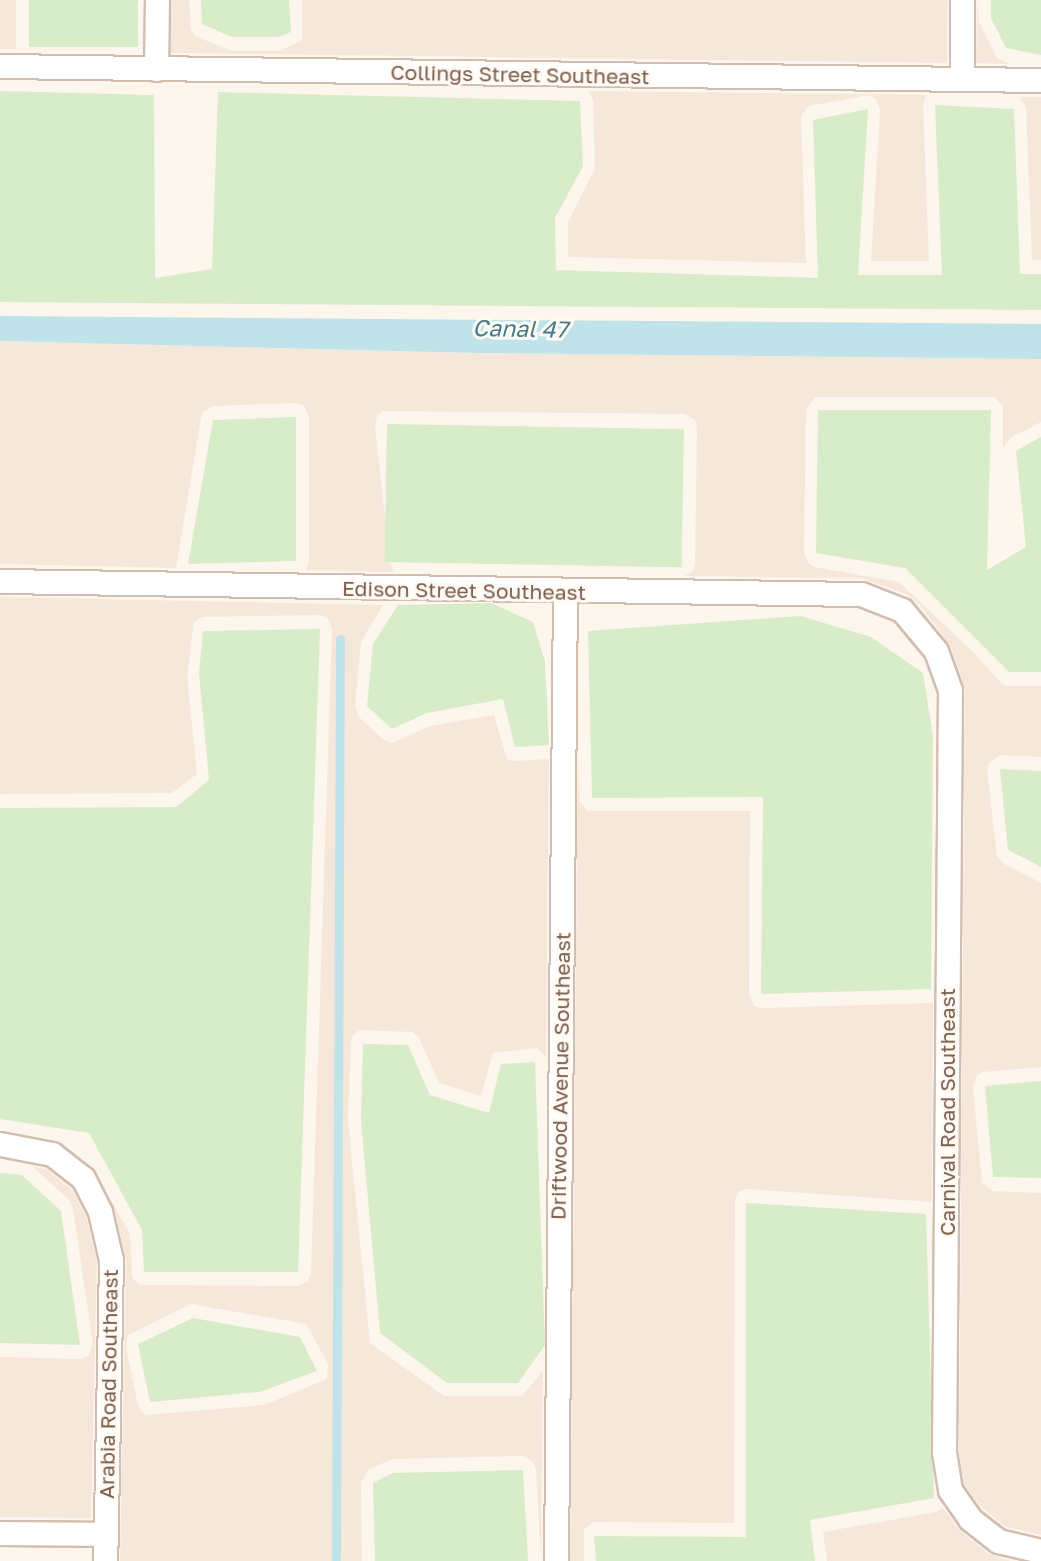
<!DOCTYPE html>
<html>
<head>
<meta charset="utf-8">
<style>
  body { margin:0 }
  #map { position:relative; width:1041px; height:1561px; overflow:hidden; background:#fdf6ec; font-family:"Golos Text",sans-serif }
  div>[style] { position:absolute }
  .residential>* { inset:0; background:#f5e8da; transform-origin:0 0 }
  .green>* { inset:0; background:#d8ecc9; transform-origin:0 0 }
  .water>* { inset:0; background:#bfe3e8 }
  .stream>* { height:9px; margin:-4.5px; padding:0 4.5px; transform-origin:4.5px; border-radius:4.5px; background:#bfe3e8 }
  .roads { filter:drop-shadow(2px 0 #d1beb0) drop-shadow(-2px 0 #d1beb0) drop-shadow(0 2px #d1beb0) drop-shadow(0 -2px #d1beb0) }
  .minor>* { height:23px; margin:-11.5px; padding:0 11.5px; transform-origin:11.5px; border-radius:11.5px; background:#fff }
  span { translate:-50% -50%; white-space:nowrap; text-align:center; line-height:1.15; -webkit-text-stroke:6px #fffaf3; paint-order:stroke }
  .street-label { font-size:21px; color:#7a5c4d }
  .water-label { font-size:23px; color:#437c86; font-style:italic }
</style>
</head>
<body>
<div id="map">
  <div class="residential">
    <i style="left:0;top:0;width:16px;height:49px"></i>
    <i style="clip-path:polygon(171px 0,189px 0,191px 30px,195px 36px,232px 51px,279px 51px,302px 40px,302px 0,948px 0,947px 63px,171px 53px)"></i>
    <i style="clip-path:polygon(977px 0,979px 22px,997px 58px,1009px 64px,976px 63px)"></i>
    <i style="clip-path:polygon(589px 91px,926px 95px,923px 106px,929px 261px,871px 261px,880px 110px,876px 99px,870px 95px,809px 106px,801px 116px,806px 263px,568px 257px,568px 222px,595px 169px,593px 100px)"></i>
    <i style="clip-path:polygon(1020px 97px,1041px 97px,1041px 260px,1032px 260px,1026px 108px)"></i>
    <i style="clip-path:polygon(0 341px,477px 353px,1041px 359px,1041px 422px,1010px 438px,1003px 448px,1003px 406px,995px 397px,815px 397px,806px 410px,804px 552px,808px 563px,814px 567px,899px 582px,973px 652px,1001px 683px,1006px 686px,1041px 686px,1041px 757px,1000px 755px,989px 763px,987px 771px,997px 856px,1003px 863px,1041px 883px,1041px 1067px,984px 1072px,977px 1075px,973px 1087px,982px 1183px,993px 1191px,1041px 1193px,1041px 1535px,1004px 1526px,980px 1506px,963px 1483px,959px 1451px,965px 690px,950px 645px,920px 605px,906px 594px,861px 578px,685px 576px,693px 571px,695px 563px,697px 428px,695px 420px,685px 414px,383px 411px,377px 416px,375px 426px,390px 563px,394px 572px,306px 570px,309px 561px,309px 417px,304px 406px,296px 403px,213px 406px,202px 413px,176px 568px,0 564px)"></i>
    <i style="clip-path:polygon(evenodd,0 597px,383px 605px,361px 642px,355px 705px,359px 717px,384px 740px,392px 743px,430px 726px,494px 715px,507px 759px,515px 761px,549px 759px,546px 1057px,537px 1048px,493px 1053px,481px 1096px,439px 1083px,419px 1038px,412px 1032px,360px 1030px,353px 1035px,351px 1043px,348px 1121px,370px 1343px,444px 1396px,522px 1396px,543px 1371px,541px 1561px,536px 1470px,533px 1462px,523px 1456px,392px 1459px,368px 1470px,361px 1483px,362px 1561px,120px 1561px,126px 1261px,113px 1204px,130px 1234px,132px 1277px,140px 1285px,298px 1286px,308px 1281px,311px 1273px,332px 629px,327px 617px,319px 615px,203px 617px,194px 622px,187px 675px,197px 774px,172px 793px,0 794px,0 597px,191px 1304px,306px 1324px,328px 1364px,327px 1379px,264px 1405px,145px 1415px,138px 1405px,126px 1347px,128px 1335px,191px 1304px)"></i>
    <i style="clip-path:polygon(578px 752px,580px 802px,588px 811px,750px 811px,749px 994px,754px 1006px,762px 1008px,933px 1003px,932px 1202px,747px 1189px,739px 1192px,735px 1199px,734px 1523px,594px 1522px,584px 1529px,584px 1561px,570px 1561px)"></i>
    <i style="clip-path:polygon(32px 1166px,46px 1169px,72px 1190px,87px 1218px,97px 1262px,91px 1518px,0 1517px,0 1357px,83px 1359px,89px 1355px,93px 1344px,73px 1209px,69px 1200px)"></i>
    <i style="clip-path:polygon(943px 1508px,961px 1532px,989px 1554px,1011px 1561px,827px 1561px,823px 1532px,936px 1512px)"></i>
  </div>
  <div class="green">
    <i style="left:29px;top:0;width:109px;height:47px"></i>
    <i style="clip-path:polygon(201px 0,289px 0,291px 32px,279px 37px,232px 37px,202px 24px)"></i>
    <i style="clip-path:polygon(991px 0,1041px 0,1041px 55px,1006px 48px,991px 18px)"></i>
    <i style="clip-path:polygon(0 91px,154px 95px,155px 278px,212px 269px,218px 92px,580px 101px,583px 166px,555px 218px,556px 270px,818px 278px,813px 120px,868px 109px,858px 275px,942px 275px,935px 105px,1014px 109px,1020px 274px,1041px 274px,1041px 310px,0 302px)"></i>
    <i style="clip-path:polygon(818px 410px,991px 410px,987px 570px,1026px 547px,1016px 451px,1041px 437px,1041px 672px,1009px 672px,905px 568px,816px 553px)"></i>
    <i style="clip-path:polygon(296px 417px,296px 561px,188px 564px,213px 420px)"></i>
    <i style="left:387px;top:424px;width:297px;height:138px;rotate:1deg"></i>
    <i style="clip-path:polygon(491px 603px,533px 622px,545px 662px,549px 745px,515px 747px,503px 699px,427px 713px,392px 729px,367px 706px,373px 644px,398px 605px)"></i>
    <i style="clip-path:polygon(801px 616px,871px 637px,923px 673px,933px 737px,931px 989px,761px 994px,763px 797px,592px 798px,588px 631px)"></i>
    <i style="clip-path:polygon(320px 629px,298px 1272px,144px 1272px,142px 1230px,89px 1133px,0 1119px,0 808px,176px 807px,209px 780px,199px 673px,203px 631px)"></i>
    <i style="clip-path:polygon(1000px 769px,1041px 771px,1041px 867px,1008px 850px)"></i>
    <i style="clip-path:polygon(363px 1044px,408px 1045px,430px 1095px,489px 1113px,501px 1064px,535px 1062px,545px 1345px,518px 1383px,447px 1383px,380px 1333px,361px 1121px)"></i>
    <i style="clip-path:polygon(1041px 1081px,1041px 1178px,993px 1177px,985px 1086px)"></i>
    <i style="clip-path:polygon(0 1173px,22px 1175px,61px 1211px,80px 1345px,0 1343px)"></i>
    <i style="clip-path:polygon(746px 1203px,926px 1214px,934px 1498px,810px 1520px,815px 1561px,596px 1561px,594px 1536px,746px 1537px)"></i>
    <i style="clip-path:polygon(193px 1318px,300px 1337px,317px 1371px,260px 1392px,150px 1402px,138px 1344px)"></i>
    <i style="clip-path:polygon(523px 1470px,528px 1561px,375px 1561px,373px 1483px,392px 1473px)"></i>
  </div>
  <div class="water">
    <i style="clip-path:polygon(0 316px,1041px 324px,1041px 359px,477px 353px,0 341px)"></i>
  </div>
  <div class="stream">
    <i style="left:336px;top:1561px;width:922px;rotate:-89.75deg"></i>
  </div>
  <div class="roads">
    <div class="minor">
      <i style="left:0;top:66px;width:1041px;rotate:0.77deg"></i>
      <i style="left:156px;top:69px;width:69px;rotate:-89.2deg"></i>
      <i style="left:962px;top:79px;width:79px;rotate:-90deg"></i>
      <i style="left:0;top:581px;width:861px;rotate:0.87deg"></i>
      <i style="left:861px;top:594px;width:44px;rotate:21.3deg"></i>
      <i style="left:902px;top:610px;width:53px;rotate:50.3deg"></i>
      <i style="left:936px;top:651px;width:41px;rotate:70.3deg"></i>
      <i style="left:950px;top:690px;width:762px;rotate:90.45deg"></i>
      <i style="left:944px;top:1452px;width:38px;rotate:81deg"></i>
      <i style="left:950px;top:1490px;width:35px;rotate:55deg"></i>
      <i style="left:970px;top:1519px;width:36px;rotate:38deg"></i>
      <i style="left:998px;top:1541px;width:44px;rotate:13.1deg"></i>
      <i style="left:0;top:1144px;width:53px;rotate:10.9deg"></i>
      <i style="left:52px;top:1154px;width:39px;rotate:38deg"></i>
      <i style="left:83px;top:1178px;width:38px;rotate:63deg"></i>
      <i style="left:100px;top:1212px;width:49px;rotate:77.1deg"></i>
      <i style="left:111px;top:1260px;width:301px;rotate:91.1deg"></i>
      <i style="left:0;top:1533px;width:105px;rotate:0.5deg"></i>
      <i style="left:556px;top:1561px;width:969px;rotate:-89.47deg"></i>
    </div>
  </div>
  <div class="street-label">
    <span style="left:520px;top:74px;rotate:1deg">Collings Street Southeast</span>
    <span style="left:464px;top:590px;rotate:1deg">Edison Street Southeast</span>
    <span style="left:560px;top:1076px;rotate:-89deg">Driftwood Avenue Southeast</span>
    <span style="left:947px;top:1112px;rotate:-90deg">Carnival Road Southeast</span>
    <span style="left:108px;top:1384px;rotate:-89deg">Arabia Road Southeast</span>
  </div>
  <div class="water-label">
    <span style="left:520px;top:328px;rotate:1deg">Canal 47</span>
  </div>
</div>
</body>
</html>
